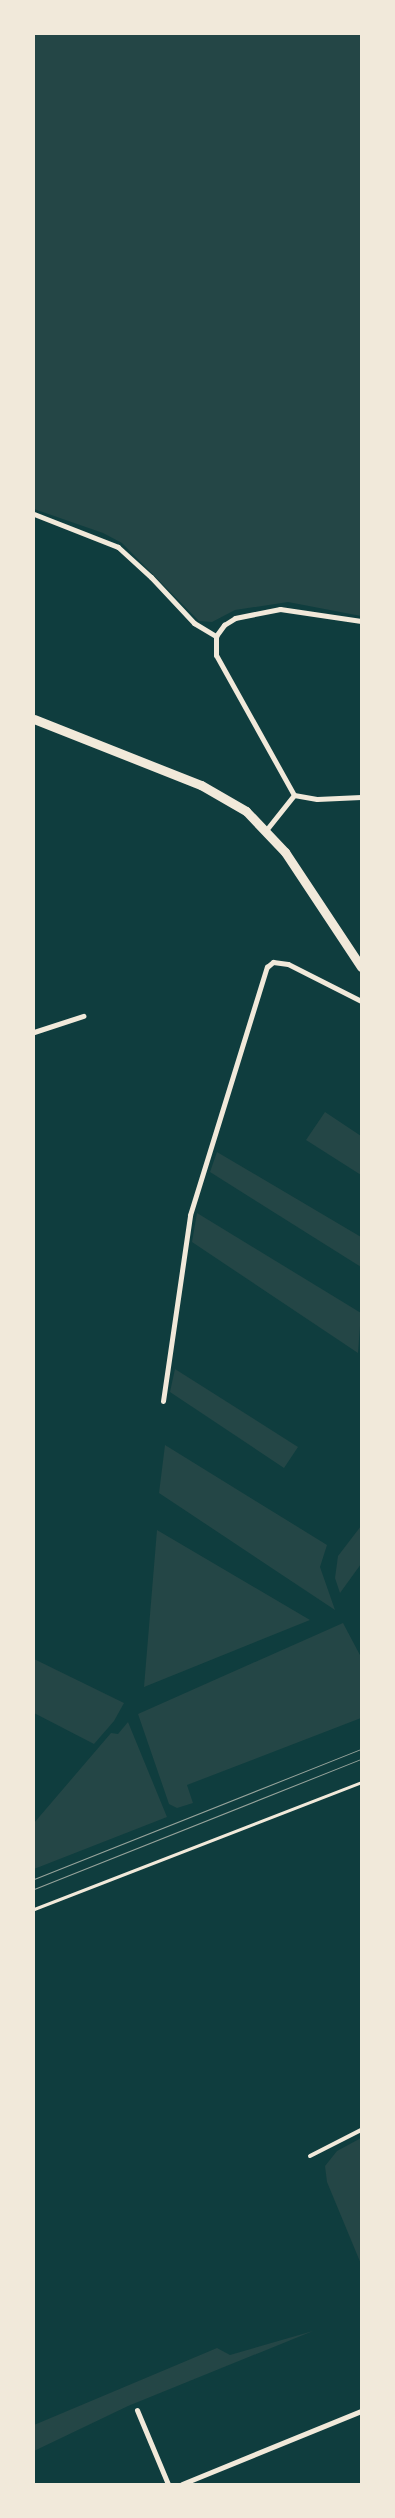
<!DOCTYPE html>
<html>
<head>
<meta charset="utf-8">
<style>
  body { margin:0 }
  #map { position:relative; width:395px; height:2518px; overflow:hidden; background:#0f3d3e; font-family:"Libre Baskerville",serif }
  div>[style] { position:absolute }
  .green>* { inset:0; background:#244646 }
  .path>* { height:3px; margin:-1.5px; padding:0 1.5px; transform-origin:1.5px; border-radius:1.5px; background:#f1e9da }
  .service>* { height:4px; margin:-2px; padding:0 2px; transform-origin:2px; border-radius:2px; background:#f1e9da }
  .minor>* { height:5px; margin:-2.5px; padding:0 2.5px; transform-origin:2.5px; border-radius:2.5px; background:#f1e9da }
  .tertiary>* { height:9px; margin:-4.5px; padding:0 4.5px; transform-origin:4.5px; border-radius:4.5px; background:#f1e9da }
  .tram>* { height:1px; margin:-0.5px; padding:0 0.5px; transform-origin:0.5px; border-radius:0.5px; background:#97a49c }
  span { translate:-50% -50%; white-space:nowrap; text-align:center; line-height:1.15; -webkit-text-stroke:4px #f1e9da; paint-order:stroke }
  .frame { position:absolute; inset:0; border:35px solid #f1e9da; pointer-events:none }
</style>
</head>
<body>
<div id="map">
  <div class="green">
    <i style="clip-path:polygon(34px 34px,361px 34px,361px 616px,288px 602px,235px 610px,212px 622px,199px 621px,122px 543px,103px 533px,34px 509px)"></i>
    <i style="clip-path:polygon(325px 1112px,361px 1136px,361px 1175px,306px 1140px)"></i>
    <i style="clip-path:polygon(217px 1152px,361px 1237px,361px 1267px,210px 1172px)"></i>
    <i style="clip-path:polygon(197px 1213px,361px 1313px,358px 1353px,192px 1242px)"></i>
    <i style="clip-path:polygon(175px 1369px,298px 1447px,284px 1468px,170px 1392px)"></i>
    <i style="clip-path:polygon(165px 1445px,327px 1545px,320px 1567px,335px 1610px,159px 1493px)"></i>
    <i style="clip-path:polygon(361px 1526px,361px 1564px,340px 1593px,335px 1578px,338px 1556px)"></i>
    <i style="clip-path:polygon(157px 1530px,310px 1620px,144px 1687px)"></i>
    <i style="clip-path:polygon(343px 1623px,361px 1657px,361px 1718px,187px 1785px,193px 1803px,177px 1808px,169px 1804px,138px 1714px)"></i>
    <i style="clip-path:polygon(34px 1659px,124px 1703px,114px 1721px,94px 1744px,34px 1713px)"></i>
    <i style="clip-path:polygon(128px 1722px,167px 1817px,34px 1869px,34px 1823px,111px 1733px,118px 1734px)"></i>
    <i style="clip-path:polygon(361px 2138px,361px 2264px,327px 2182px,325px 2166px,337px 2151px)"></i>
    <i style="clip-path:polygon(313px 2331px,128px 2406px,34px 2451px,34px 2425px,217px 2348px,230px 2355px)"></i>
  </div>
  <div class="path">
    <i style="left:34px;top:1909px;width:351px;rotate:-21.2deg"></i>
  </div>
  <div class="service">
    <i style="left:310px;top:2156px;width:57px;rotate:-27deg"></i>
  </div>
  <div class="minor">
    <i style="left:34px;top:514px;width:90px;rotate:21.4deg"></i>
    <i style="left:118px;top:547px;width:45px;rotate:42.3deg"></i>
    <i style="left:151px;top:577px;width:63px;rotate:46.9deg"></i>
    <i style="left:194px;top:623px;width:26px;rotate:31deg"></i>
    <i style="left:294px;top:795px;width:160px;rotate:-119.1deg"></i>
    <i style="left:216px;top:655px;width:19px;rotate:-90deg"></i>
    <i style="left:216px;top:636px;width:14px;rotate:-54deg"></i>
    <i style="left:224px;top:625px;width:13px;rotate:-32deg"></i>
    <i style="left:235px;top:618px;width:46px;rotate:-11.3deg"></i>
    <i style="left:280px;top:609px;width:82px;rotate:8.4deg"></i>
    <i style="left:267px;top:829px;width:43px;rotate:-51.5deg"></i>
    <i style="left:294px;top:795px;width:23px;rotate:10deg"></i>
    <i style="left:317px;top:799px;width:44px;rotate:-2.6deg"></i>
    <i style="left:34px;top:1032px;width:52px;rotate:-18.1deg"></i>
    <i style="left:163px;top:1401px;width:188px;rotate:-81.7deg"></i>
    <i style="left:190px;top:1215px;width:260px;rotate:-72.8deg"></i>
    <i style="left:267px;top:967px;width:8px;rotate:-40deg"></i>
    <i style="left:273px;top:962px;width:15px;rotate:8deg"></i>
    <i style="left:288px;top:964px;width:82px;rotate:26.9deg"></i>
    <i style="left:137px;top:2410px;width:80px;rotate:67.3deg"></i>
    <i style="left:182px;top:2484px;width:193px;rotate:-22.2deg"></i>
  </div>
  <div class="tertiary">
    <i style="left:34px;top:719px;width:180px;rotate:21.6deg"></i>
    <i style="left:201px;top:785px;width:52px;rotate:30deg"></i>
    <i style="left:246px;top:811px;width:57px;rotate:46.4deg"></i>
    <i style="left:285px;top:852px;width:138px;rotate:56.5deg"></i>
  </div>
  <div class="tram">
    <i style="left:34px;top:1879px;width:352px;rotate:-21.7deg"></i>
    <i style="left:34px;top:1889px;width:352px;rotate:-21.7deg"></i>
  </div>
  <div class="frame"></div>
</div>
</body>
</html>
